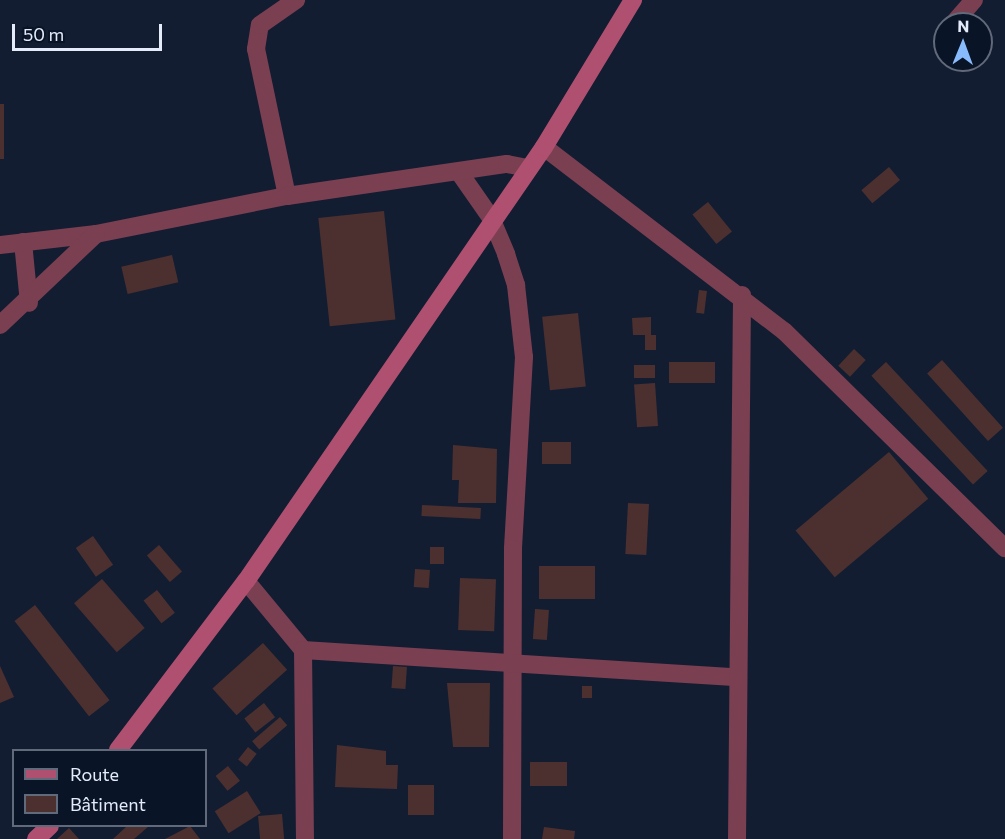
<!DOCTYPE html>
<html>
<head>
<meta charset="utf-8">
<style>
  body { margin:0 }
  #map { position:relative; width:1005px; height:839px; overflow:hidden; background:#131d31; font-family:Commissioner,sans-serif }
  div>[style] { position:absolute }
  .building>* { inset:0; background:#4c302f; transform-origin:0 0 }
  .street>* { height:18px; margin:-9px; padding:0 9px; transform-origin:9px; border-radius:9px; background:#7b3f52 }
  .secondary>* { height:18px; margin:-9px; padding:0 9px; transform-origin:9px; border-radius:9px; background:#af5070 }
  span { translate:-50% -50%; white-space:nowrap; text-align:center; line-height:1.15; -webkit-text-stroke:4.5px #0a1427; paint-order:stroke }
  .legend { position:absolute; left:12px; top:749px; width:195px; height:78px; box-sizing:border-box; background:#0a1427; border:2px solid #616a7b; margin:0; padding:8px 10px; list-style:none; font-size:18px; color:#e4ecfa }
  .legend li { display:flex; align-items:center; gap:12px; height:30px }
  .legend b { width:30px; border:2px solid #616a7b }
  .north { position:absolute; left:933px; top:12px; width:60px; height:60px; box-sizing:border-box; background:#0a1427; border:2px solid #616a7b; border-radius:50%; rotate:1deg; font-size:16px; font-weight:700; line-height:24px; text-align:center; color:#e4ecfa }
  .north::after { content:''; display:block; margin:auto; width:21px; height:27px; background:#87bbfb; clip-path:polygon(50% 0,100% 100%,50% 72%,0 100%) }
  .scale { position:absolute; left:12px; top:24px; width:150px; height:27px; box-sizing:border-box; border:3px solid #e4ecfa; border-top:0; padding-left:8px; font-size:18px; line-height:21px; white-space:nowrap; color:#e4ecfa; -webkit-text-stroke:4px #0a1427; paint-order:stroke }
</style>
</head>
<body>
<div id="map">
  <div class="building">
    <i style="left:0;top:104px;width:4px;height:55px"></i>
    <i style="left:889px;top:167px;width:17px;height:36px;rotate:50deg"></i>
    <i style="left:708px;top:202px;width:38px;height:20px;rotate:51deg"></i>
    <i style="left:384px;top:211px;width:109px;height:66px;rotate:84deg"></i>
    <i style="left:172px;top:255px;width:28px;height:52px;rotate:77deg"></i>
    <i style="left:699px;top:290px;width:8px;height:23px;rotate:7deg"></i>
    <i style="left:578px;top:313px;width:74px;height:36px;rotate:84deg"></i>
    <i style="clip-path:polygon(651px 317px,651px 335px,656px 335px,656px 350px,645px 350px,645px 335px,633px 335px,632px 318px)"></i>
    <i style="left:854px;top:349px;width:16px;height:23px;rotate:43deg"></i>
    <i style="left:942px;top:360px;width:91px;height:20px;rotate:48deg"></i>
    <i style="left:715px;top:362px;width:21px;height:46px;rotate:90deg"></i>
    <i style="left:886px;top:362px;width:149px;height:20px;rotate:47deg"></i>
    <i style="left:634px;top:365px;width:21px;height:13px"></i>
    <i style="left:655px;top:383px;width:43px;height:21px;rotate:86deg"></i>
    <i style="left:542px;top:442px;width:29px;height:22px"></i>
    <i style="clip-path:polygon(453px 445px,497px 449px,496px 503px,458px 503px,459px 480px,452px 480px)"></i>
    <i style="left:889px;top:452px;width:61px;height:122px;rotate:50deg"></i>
    <i style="left:628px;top:503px;width:21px;height:51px;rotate:3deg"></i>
    <i style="left:422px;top:505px;width:59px;height:11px;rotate:3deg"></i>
    <i style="left:93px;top:536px;width:35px;height:21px;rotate:55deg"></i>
    <i style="left:159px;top:545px;width:35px;height:16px;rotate:49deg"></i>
    <i style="left:430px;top:547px;width:14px;height:17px"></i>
    <i style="left:539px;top:566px;width:56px;height:33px"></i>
    <i style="left:415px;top:569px;width:15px;height:18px;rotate:4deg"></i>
    <i style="left:460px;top:578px;width:36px;height:52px;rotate:2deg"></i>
    <i style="left:102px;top:579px;width:65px;height:37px;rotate:49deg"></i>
    <i style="left:157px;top:590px;width:29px;height:17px;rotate:52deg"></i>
    <i style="left:35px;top:605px;width:121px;height:26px;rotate:52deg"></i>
    <i style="left:535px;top:609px;width:14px;height:30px;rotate:4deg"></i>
    <i style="left:263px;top:643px;width:36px;height:68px;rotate:48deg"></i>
    <i style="clip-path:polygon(0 666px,14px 697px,0 703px)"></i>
    <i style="left:393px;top:666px;width:14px;height:22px;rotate:4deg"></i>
    <i style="clip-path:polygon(447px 683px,490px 683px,489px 747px,453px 747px)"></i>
    <i style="left:582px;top:686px;width:10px;height:12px"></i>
    <i style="left:264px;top:703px;width:18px;height:25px;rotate:52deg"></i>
    <i style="left:280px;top:717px;width:11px;height:37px;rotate:49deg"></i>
    <i style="clip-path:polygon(337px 745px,386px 751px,386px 765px,398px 765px,397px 789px,335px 787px)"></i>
    <i style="left:248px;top:747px;width:11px;height:16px;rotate:38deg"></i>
    <i style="left:567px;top:762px;width:24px;height:37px;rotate:90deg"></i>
    <i style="left:228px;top:766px;width:19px;height:16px;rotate:51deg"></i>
    <i style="left:408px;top:785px;width:26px;height:30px"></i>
    <i style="left:247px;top:791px;width:26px;height:38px;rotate:58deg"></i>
    <i style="left:282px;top:814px;width:25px;height:24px;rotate:85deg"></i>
    <i style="clip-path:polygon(127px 826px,149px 826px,134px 839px,113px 839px)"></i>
    <i style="clip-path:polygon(190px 826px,200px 839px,165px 839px)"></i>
    <i style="clip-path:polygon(544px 827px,575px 831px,574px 839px,542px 839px)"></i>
    <i style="clip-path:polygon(69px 828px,79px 839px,57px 839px)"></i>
  </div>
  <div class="street">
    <i style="left:953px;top:24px;width:32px;rotate:-49deg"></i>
    <i style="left:544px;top:147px;width:302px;rotate:37.5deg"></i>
    <i style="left:784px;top:331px;width:310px;rotate:44.5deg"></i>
    <i style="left:459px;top:172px;width:56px;rotate:55.2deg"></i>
    <i style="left:491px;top:218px;width:39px;rotate:67deg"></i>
    <i style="left:506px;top:254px;width:33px;rotate:72deg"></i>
    <i style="left:516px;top:285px;width:72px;rotate:83.7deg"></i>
    <i style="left:524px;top:357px;width:192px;rotate:93.3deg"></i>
    <i style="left:513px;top:549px;width:290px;rotate:90.2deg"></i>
    <i style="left:287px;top:196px;width:150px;rotate:-101.9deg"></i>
    <i style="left:256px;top:49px;width:24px;rotate:-81deg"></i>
    <i style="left:260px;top:25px;width:44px;rotate:-34.8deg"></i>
    <i style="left:23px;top:242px;width:61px;rotate:84.4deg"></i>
    <i style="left:0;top:245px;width:97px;rotate:-6.5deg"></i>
    <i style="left:96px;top:234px;width:195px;rotate:-11.3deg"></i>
    <i style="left:287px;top:196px;width:222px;rotate:-8.3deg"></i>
    <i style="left:507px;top:164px;width:21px;rotate:11deg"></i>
    <i style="left:0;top:325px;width:132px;rotate:-43.5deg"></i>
    <i style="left:246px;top:581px;width:89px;rotate:50.4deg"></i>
    <i style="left:303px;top:650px;width:436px;rotate:3.6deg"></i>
    <i style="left:303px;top:650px;width:189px;rotate:89.4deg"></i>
    <i style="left:737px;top:839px;width:544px;rotate:-89.47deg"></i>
  </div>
  <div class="secondary">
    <i style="left:118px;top:750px;width:212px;rotate:-52.9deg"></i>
    <i style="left:246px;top:581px;width:526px;rotate:-55.53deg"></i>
    <i style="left:544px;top:147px;width:172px;rotate:-58.8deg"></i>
    <i style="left:36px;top:839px;width:19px;rotate:-43deg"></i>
  </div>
  <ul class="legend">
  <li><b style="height:8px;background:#af5070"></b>Route</li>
  <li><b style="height:16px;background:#4c302f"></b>Bâtiment</li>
  </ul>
  <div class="north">N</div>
  <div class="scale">50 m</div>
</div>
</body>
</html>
